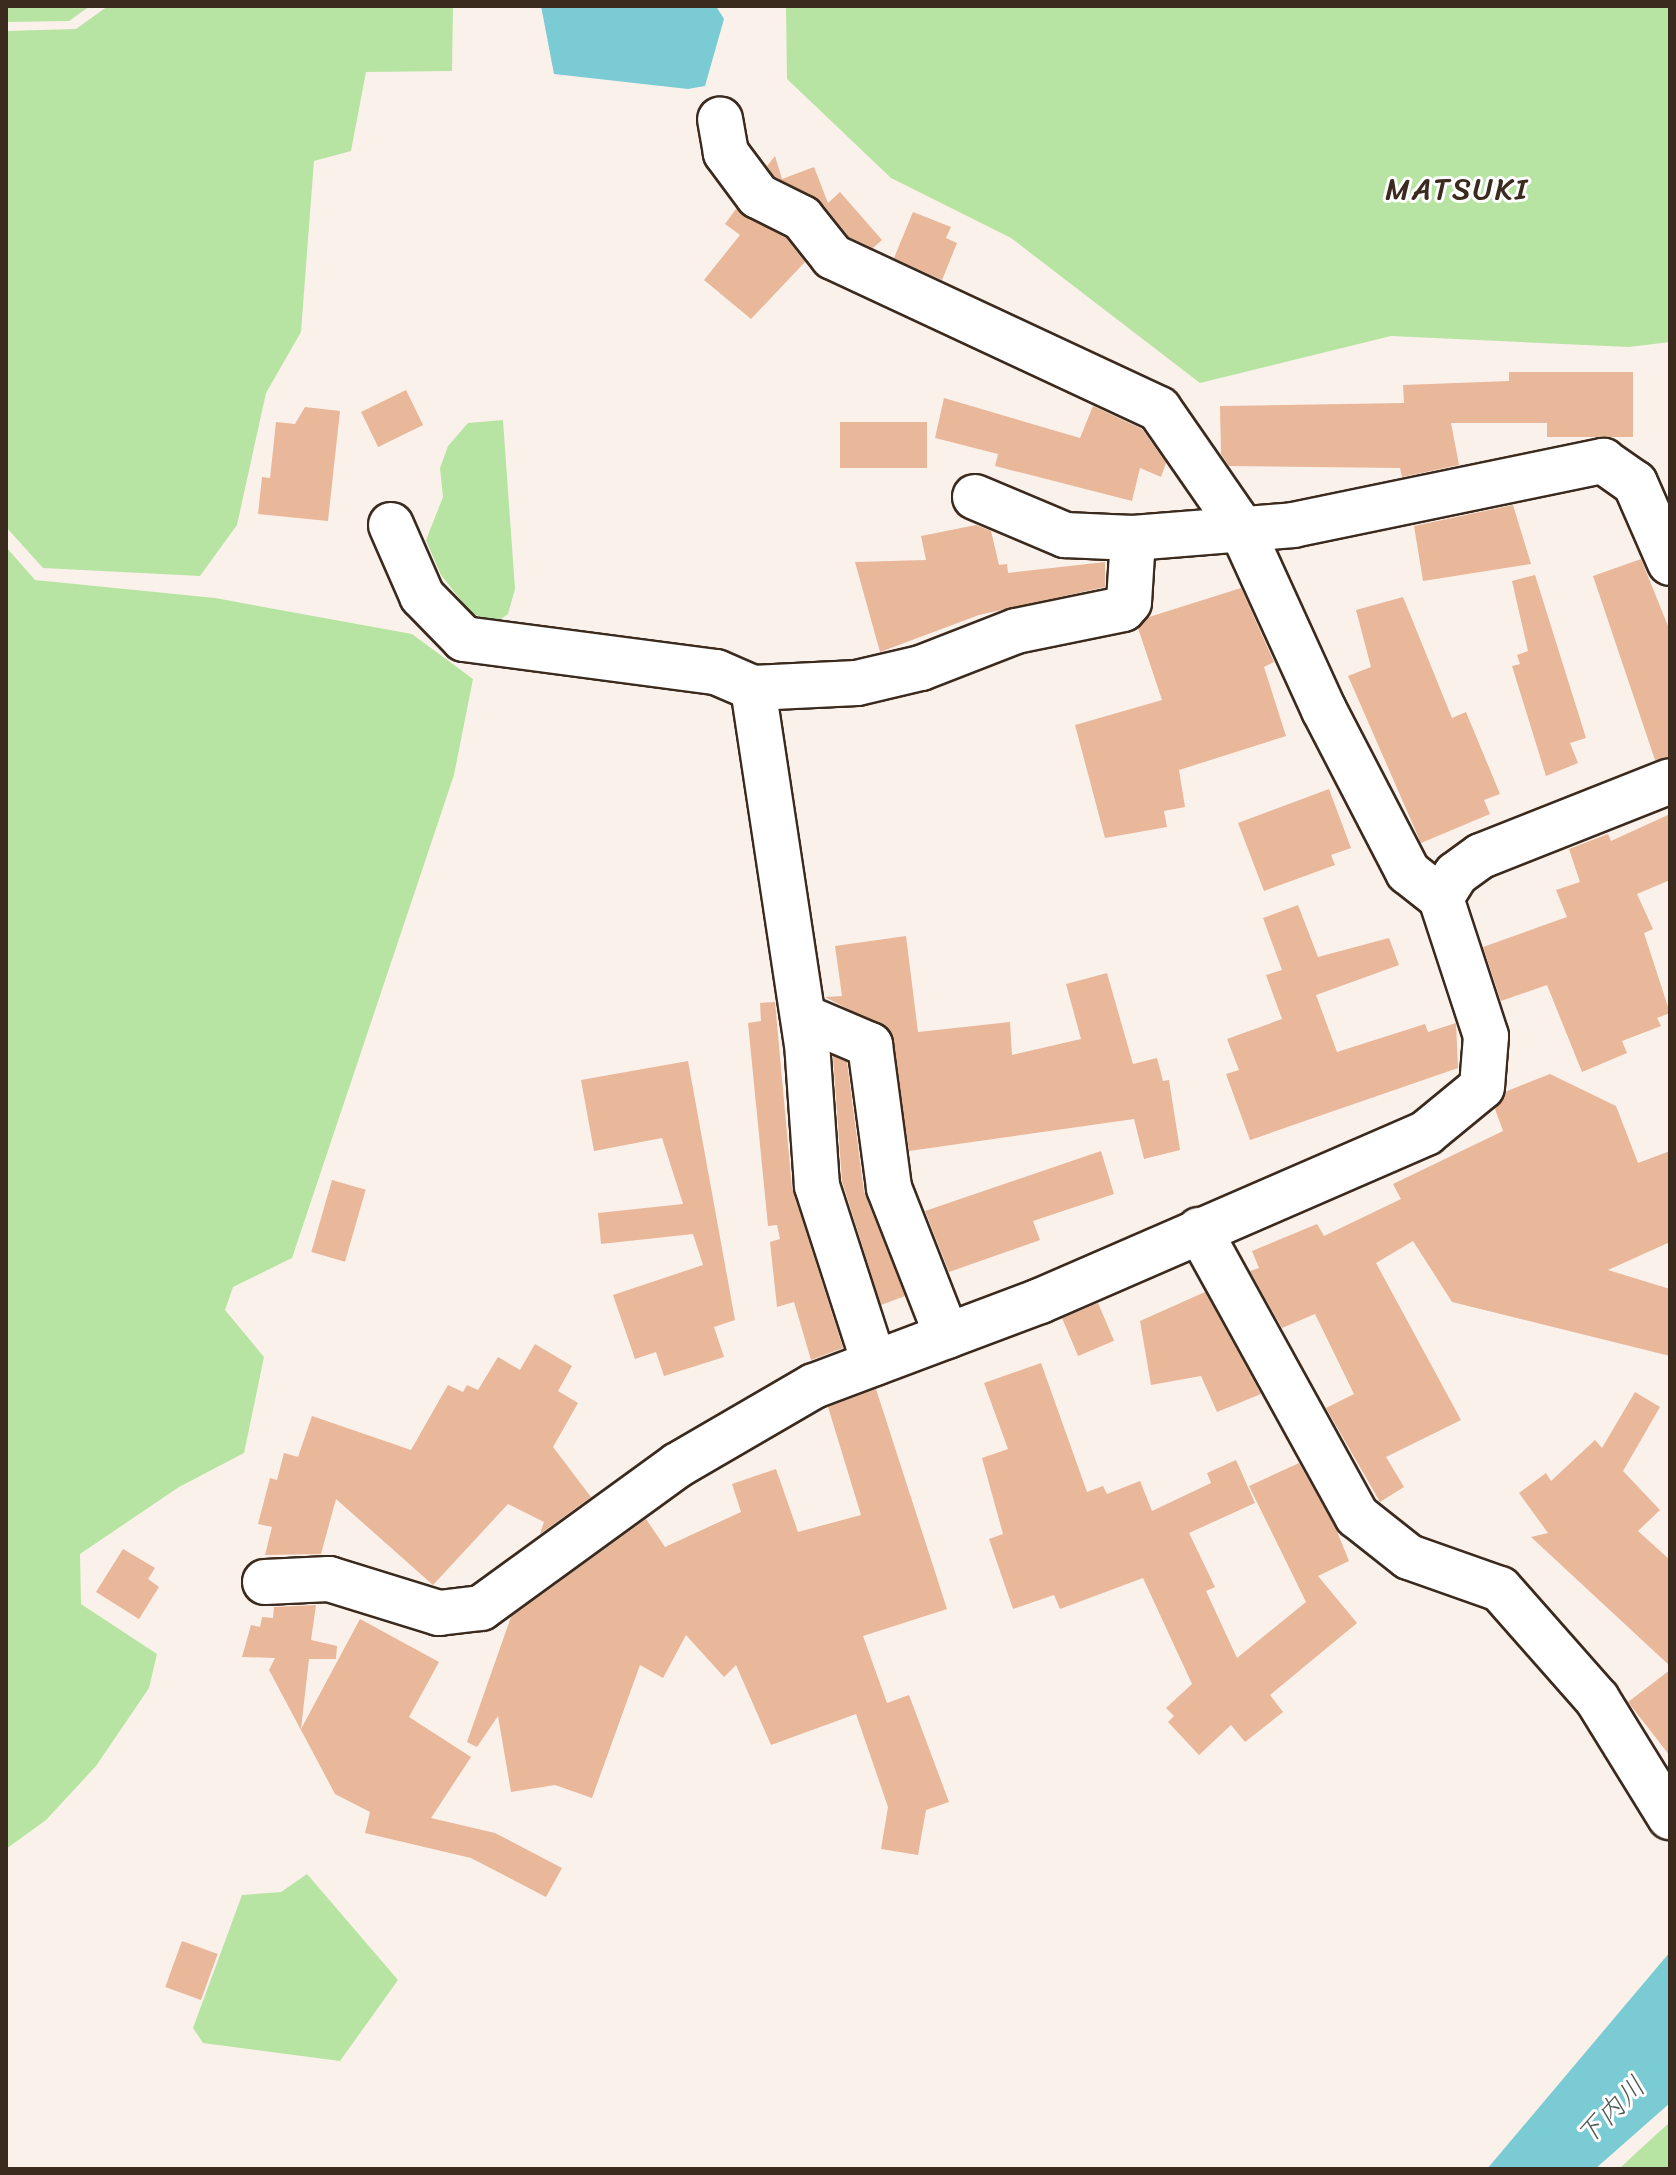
<!DOCTYPE html>
<html>
<head>
<meta charset="utf-8">
<style>
  body { margin:0 }
  #map { position:relative; width:1676px; height:2175px; overflow:hidden; background:#fbf1eb; font-family:Sriracha,"Klee One",sans-serif }
  div>[style] { position:absolute }
  .green>* { inset:0; background:#b7e4a2 }
  .water>* { inset:0; background:#7acbd3 }
  .building>* { inset:0; background:#e9b79a; transform-origin:0 0 }
  .roads { filter:drop-shadow(2px 0 #3b2a1e) drop-shadow(-2px 0 #3b2a1e) drop-shadow(0 2px #3b2a1e) drop-shadow(0 -2px #3b2a1e) }
  .minor>* { height:44px; margin:-22px; padding:0 22px; transform-origin:22px; border-radius:22px; background:#fff }
  span { translate:-50% -50%; white-space:nowrap; text-align:center; line-height:1.15; -webkit-text-stroke:6px #fff; paint-order:stroke }
  .water-label { font-size:28px; color:#4e5a54; font-style:italic }
  .quarter-label { font-size:30px; color:#3b2a1e; letter-spacing:2px }
  .frame { position:absolute; inset:0; border:8px solid #3b2a1e; pointer-events:none }
</style>
</head>
<body>
<div id="map">
  <div class="green">
    <i style="clip-path:polygon(6px 6px,90px 6px,69px 21px,6px 22px)"></i>
    <i style="clip-path:polygon(108px 6px,453px 6px,452px 71px,366px 72px,351px 151px,314px 161px,301px 332px,266px 393px,237px 525px,200px 576px,43px 568px,6px 527px,6px 31px,76px 29px)"></i>
    <i style="clip-path:polygon(786px 6px,1670px 6px,1670px 342px,1629px 347px,1391px 336px,1200px 383px,1011px 238px,891px 178px,787px 79px)"></i>
    <i style="clip-path:polygon(503px 420px,515px 589px,508px 614px,495px 623px,471px 613px,441px 575px,426px 540px,443px 497px,440px 468px,448px 446px,468px 423px)"></i>
    <i style="clip-path:polygon(6px 547px,35px 580px,215px 598px,412px 634px,473px 679px,454px 775px,292px 1258px,233px 1287px,225px 1310px,264px 1357px,244px 1453px,179px 1487px,80px 1554px,81px 1604px,157px 1654px,149px 1688px,96px 1766px,46px 1820px,6px 1849px)"></i>
    <i style="clip-path:polygon(307px 1874px,398px 1980px,340px 2061px,203px 2043px,193px 2028px,242px 1895px,281px 1892px)"></i>
    <i style="clip-path:polygon(1670px 2122px,1670px 2169px,1619px 2169px,1637px 2152px)"></i>
  </div>
  <div class="water">
    <i style="clip-path:polygon(541px 6px,716px 6px,724px 19px,705px 86px,688px 89px,554px 74px)"></i>
    <i style="clip-path:polygon(1670px 1952px,1670px 2103px,1595px 2169px,1487px 2169px)"></i>
  </div>
  <div class="building">
    <i style="clip-path:polygon(775px 156px,782px 179px,814px 167px,828px 203px,840px 192px,882px 240px,873px 248px,849px 237px,821px 202px,774px 176px,767px 166px)"></i>
    <i style="clip-path:polygon(736px 209px,786px 238px,805px 262px,751px 319px,704px 280px,740px 235px,725px 224px)"></i>
    <i style="clip-path:polygon(913px 212px,951px 227px,946px 238px,957px 243px,942px 280px,894px 258px)"></i>
    <i style="clip-path:polygon(1509px 372px,1633px 372px,1633px 437px,1547px 437px,1547px 423px,1451px 423px,1459px 465px,1402px 477px,1400px 468px,1229px 466px,1221px 454px,1220px 406px,1404px 403px,1403px 385px,1509px 381px)"></i>
    <i style="left:406px;top:390px;width:39px;height:50px;rotate:64deg"></i>
    <i style="clip-path:polygon(944px 398px,1080px 438px,1093px 406px,1142px 429px,1166px 463px,1161px 477px,1140px 468px,1132px 501px,995px 466px,998px 454px,935px 438px)"></i>
    <i style="clip-path:polygon(305px 407px,340px 411px,328px 521px,258px 514px,262px 477px,270px 478px,276px 422px,295px 424px)"></i>
    <i style="left:840px;top:422px;width:87px;height:46px"></i>
    <i style="clip-path:polygon(1513px 505px,1531px 564px,1423px 581px,1414px 526px)"></i>
    <i style="clip-path:polygon(976px 525px,991px 531px,999px 565px,1007px 564px,1008px 573px,1105px 562px,1105px 587px,979px 615px,880px 652px,855px 562px,926px 560px,921px 536px)"></i>
    <i style="clip-path:polygon(1641px 559px,1670px 631px,1670px 757px,1655px 760px,1593px 576px)"></i>
    <i style="clip-path:polygon(1535px 575px,1586px 738px,1570px 743px,1578px 763px,1546px 776px,1512px 666px,1520px 664px,1517px 655px,1528px 651px,1512px 581px)"></i>
    <i style="clip-path:polygon(1241px 588px,1274px 662px,1264px 667px,1286px 736px,1179px 770px,1185px 807px,1164px 811px,1167px 827px,1105px 838px,1075px 725px,1162px 700px,1138px 628px,1149px 617px)"></i>
    <i style="clip-path:polygon(1403px 597px,1452px 718px,1466px 712px,1500px 794px,1484px 800px,1490px 814px,1421px 843px,1348px 676px,1371px 667px,1356px 610px)"></i>
    <i style="clip-path:polygon(1329px 789px,1351px 848px,1331px 855px,1335px 865px,1264px 891px,1238px 823px)"></i>
    <i style="clip-path:polygon(1670px 814px,1670px 880px,1637px 894px,1653px 929px,1644px 933px,1670px 1013px,1657px 1018px,1661px 1026px,1622px 1041px,1627px 1053px,1582px 1072px,1547px 985px,1501px 1001px,1483px 947px,1567px 917px,1556px 890px,1580px 882px,1569px 849px,1608px 834px,1611px 841px)"></i>
    <i style="clip-path:polygon(1298px 905px,1318px 957px,1389px 938px,1399px 965px,1316px 995px,1337px 1052px,1425px 1024px,1428px 1032px,1456px 1023px,1458px 1068px,1250px 1140px,1226px 1074px,1239px 1070px,1227px 1039px,1282px 1019px,1266px 975px,1282px 970px,1263px 918px)"></i>
    <i style="clip-path:polygon(906px 936px,918px 1032px,1010px 1022px,1012px 1055px,1081px 1039px,1066px 984px,1107px 973px,1133px 1064px,1157px 1058px,1163px 1081px,1169px 1080px,1180px 1150px,1144px 1159px,1134px 1119px,909px 1151px,890px 1031px,825px 997px,842px 996px,835px 946px)"></i>
    <i style="clip-path:polygon(775px 1002px,792px 1188px,843px 1348px,811px 1360px,794px 1302px,777px 1307px,770px 1242px,780px 1239px,777px 1225px,768px 1226px,748px 1023px,761px 1021px,760px 1003px)"></i>
    <i style="clip-path:polygon(833px 1056px,847px 1062px,864px 1192px,905px 1296px,881px 1305px,842px 1181px)"></i>
    <i style="clip-path:polygon(688px 1061px,735px 1320px,714px 1327px,724px 1357px,664px 1376px,656px 1352px,635px 1359px,613px 1295px,703px 1265px,693px 1234px,601px 1244px,598px 1213px,683px 1204px,662px 1138px,594px 1151px,581px 1080px)"></i>
    <i style="clip-path:polygon(1550px 1074px,1616px 1106px,1638px 1163px,1670px 1151px,1670px 1242px,1608px 1270px,1670px 1289px,1670px 1356px,1452px 1302px,1413px 1241px,1376px 1263px,1461px 1420px,1386px 1457px,1404px 1487px,1380px 1502px,1326px 1408px,1354px 1394px,1315px 1314px,1282px 1328px,1250px 1271px,1259px 1268px,1252px 1251px,1317px 1224px,1324px 1236px,1401px 1199px,1393px 1184px,1503px 1131px,1495px 1109px,1507px 1091px)"></i>
    <i style="clip-path:polygon(1101px 1151px,1114px 1194px,1033px 1221px,1040px 1240px,949px 1272px,925px 1211px)"></i>
    <i style="left:332px;top:1180px;width:35px;height:75px;rotate:16deg"></i>
    <i style="clip-path:polygon(1205px 1292px,1261px 1394px,1217px 1412px,1201px 1376px,1151px 1385px,1140px 1321px)"></i>
    <i style="left:1098px;top:1303px;width:41px;height:39px;rotate:67deg"></i>
    <i style="clip-path:polygon(535px 1344px,572px 1366px,558px 1391px,578px 1403px,553px 1447px,591px 1497px,540px 1534px,544px 1522px,508px 1504px,433px 1585px,336px 1499px,321px 1554px,265px 1555px,272px 1527px,258px 1524px,270px 1478px,277px 1480px,284px 1453px,298px 1457px,312px 1416px,411px 1450px,448px 1385px,463px 1392px,467px 1385px,478px 1390px,498px 1357px,520px 1370px)"></i>
    <i style="clip-path:polygon(1041px 1363px,1087px 1492px,1103px 1486px,1107px 1494px,1140px 1481px,1152px 1511px,1211px 1483px,1207px 1473px,1236px 1460px,1255px 1503px,1189px 1533px,1215px 1587px,1206px 1591px,1237px 1658px,1306px 1602px,1249px 1486px,1299px 1463px,1336px 1529px,1349px 1561px,1318px 1576px,1357px 1623px,1270px 1695px,1283px 1712px,1245px 1742px,1231px 1725px,1199px 1755px,1168px 1722px,1174px 1716px,1166px 1708px,1192px 1684px,1143px 1578px,1060px 1609px,1054px 1595px,1013px 1609px,989px 1539px,1003px 1534px,982px 1458px,1008px 1449px,984px 1383px)"></i>
    <i style="clip-path:polygon(876px 1389px,947px 1609px,863px 1636px,887px 1703px,909px 1695px,949px 1802px,926px 1810px,918px 1855px,881px 1849px,888px 1807px,856px 1714px,771px 1745px,736px 1665px,724px 1677px,686px 1635px,663px 1678px,640px 1665px,592px 1798px,555px 1785px,511px 1792px,498px 1716px,477px 1747px,467px 1742px,511px 1617px,646px 1519px,665px 1547px,741px 1512px,732px 1484px,776px 1469px,798px 1532px,861px 1515px,828px 1407px)"></i>
    <i style="clip-path:polygon(1635px 1392px,1660px 1407px,1623px 1471px,1660px 1510px,1638px 1531px,1670px 1560px,1670px 1666px,1531px 1537px,1548px 1533px,1519px 1493px,1546px 1473px,1551px 1481px,1595px 1440px,1602px 1448px)"></i>
    <i style="clip-path:polygon(123px 1549px,155px 1568px,148px 1579px,159px 1587px,139px 1619px,96px 1592px)"></i>
    <i style="clip-path:polygon(316px 1605px,311px 1640px,337px 1646px,336px 1659px,309px 1659px,301px 1729px,360px 1619px,439px 1662px,409px 1717px,471px 1757px,431px 1818px,495px 1833px,562px 1868px,546px 1897px,471px 1858px,365px 1833px,370px 1812px,335px 1794px,269px 1670px,275px 1658px,242px 1657px,251px 1625px,260px 1627px,262px 1617px,273px 1618px,274px 1607px)"></i>
    <i style="clip-path:polygon(1670px 1670px,1670px 1756px,1628px 1702px)"></i>
    <i style="left:182px;top:1941px;width:38px;height:49px;rotate:20deg"></i>
  </div>
  <div class="roads">
    <div class="minor">
      <i style="left:975px;top:497px;width:98px;rotate:22.9deg"></i>
      <i style="left:1065px;top:535px;width:68px;rotate:2.5deg"></i>
      <i style="left:1133px;top:538px;width:161px;rotate:-4.6deg"></i>
      <i style="left:1293px;top:525px;width:317px;rotate:-11.7deg"></i>
      <i style="left:1603px;top:461px;width:39px;rotate:35deg"></i>
      <i style="left:1635px;top:483px;width:87px;rotate:66.4deg"></i>
      <i style="left:391px;top:525px;width:77px;rotate:66.4deg"></i>
      <i style="left:422px;top:596px;width:60px;rotate:45.7deg"></i>
      <i style="left:464px;top:639px;width:254px;rotate:7.5deg"></i>
      <i style="left:716px;top:672px;width:40px;rotate:23.4deg"></i>
      <i style="left:753px;top:688px;width:359px;rotate:81.4deg"></i>
      <i style="left:807px;top:1043px;width:143px;rotate:86deg"></i>
      <i style="left:817px;top:1186px;width:186px;rotate:72.1deg"></i>
      <i style="left:753px;top:688px;width:104px;rotate:-2.8deg"></i>
      <i style="left:857px;top:683px;width:66px;rotate:-13.2deg"></i>
      <i style="left:921px;top:668px;width:102px;rotate:-21.3deg"></i>
      <i style="left:1016px;top:631px;width:109px;rotate:-11.6deg"></i>
      <i style="left:1123px;top:609px;width:9px;rotate:-49deg"></i>
      <i style="left:1129px;top:602px;width:64px;rotate:-86.4deg"></i>
      <i style="left:1441px;top:898px;width:28px;rotate:-58deg"></i>
      <i style="left:1456px;top:874px;width:31px;rotate:-36deg"></i>
      <i style="left:1481px;top:856px;width:203px;rotate:-21.6deg"></i>
      <i style="left:804px;top:1017px;width:72px;rotate:23deg"></i>
      <i style="left:870px;top:1045px;width:144px;rotate:82.4deg"></i>
      <i style="left:889px;top:1188px;width:159px;rotate:68.6deg"></i>
      <i style="left:1199px;top:1230px;width:327px;rotate:61.1deg"></i>
      <i style="left:1357px;top:1516px;width:66px;rotate:38.3deg"></i>
      <i style="left:1409px;top:1557px;width:96px;rotate:19.4deg"></i>
      <i style="left:1500px;top:1589px;width:147px;rotate:48.6deg"></i>
      <i style="left:1597px;top:1699px;width:139px;rotate:58.3deg"></i>
      <i style="left:265px;top:1582px;width:64px;rotate:-2.7deg"></i>
      <i style="left:329px;top:1579px;width:115px;rotate:17.2deg"></i>
      <i style="left:439px;top:1613px;width:42px;rotate:-6.8deg"></i>
      <i style="left:481px;top:1608px;width:243px;rotate:-36deg"></i>
      <i style="left:678px;top:1465px;width:157px;rotate:-30.2deg"></i>
      <i style="left:814px;top:1386px;width:241px;rotate:-20.6deg"></i>
      <i style="left:1040px;top:1301px;width:421px;rotate:-23.5deg"></i>
      <i style="left:1426px;top:1133px;width:72px;rotate:-39.4deg"></i>
      <i style="left:1482px;top:1087px;width:51px;rotate:-85.5deg"></i>
      <i style="left:1486px;top:1036px;width:145px;rotate:-108.1deg"></i>
      <i style="left:1441px;top:898px;width:42px;rotate:-141.8deg"></i>
      <i style="left:1408px;top:872px;width:182px;rotate:-117.4deg"></i>
      <i style="left:1324px;top:710px;width:202px;rotate:-114.5deg"></i>
      <i style="left:1240px;top:526px;width:142px;rotate:-124.7deg"></i>
      <i style="left:1159px;top:409px;width:360px;rotate:-155deg"></i>
      <i style="left:833px;top:257px;width:50px;rotate:-128.5deg"></i>
      <i style="left:802px;top:218px;width:49px;rotate:-153.4deg"></i>
      <i style="left:758px;top:196px;width:54px;rotate:-126.7deg"></i>
      <i style="left:726px;top:153px;width:34px;rotate:-100deg"></i>
    </div>
  </div>
  <div class="water-label">
    <span style="left:1611px;top:2111px;rotate:-45deg">下内川</span>
  </div>
  <div class="quarter-label">
    <span style="left:1457px;top:189px">MATSUKI</span>
  </div>
  <div class="frame"></div>
</div>
</body>
</html>
